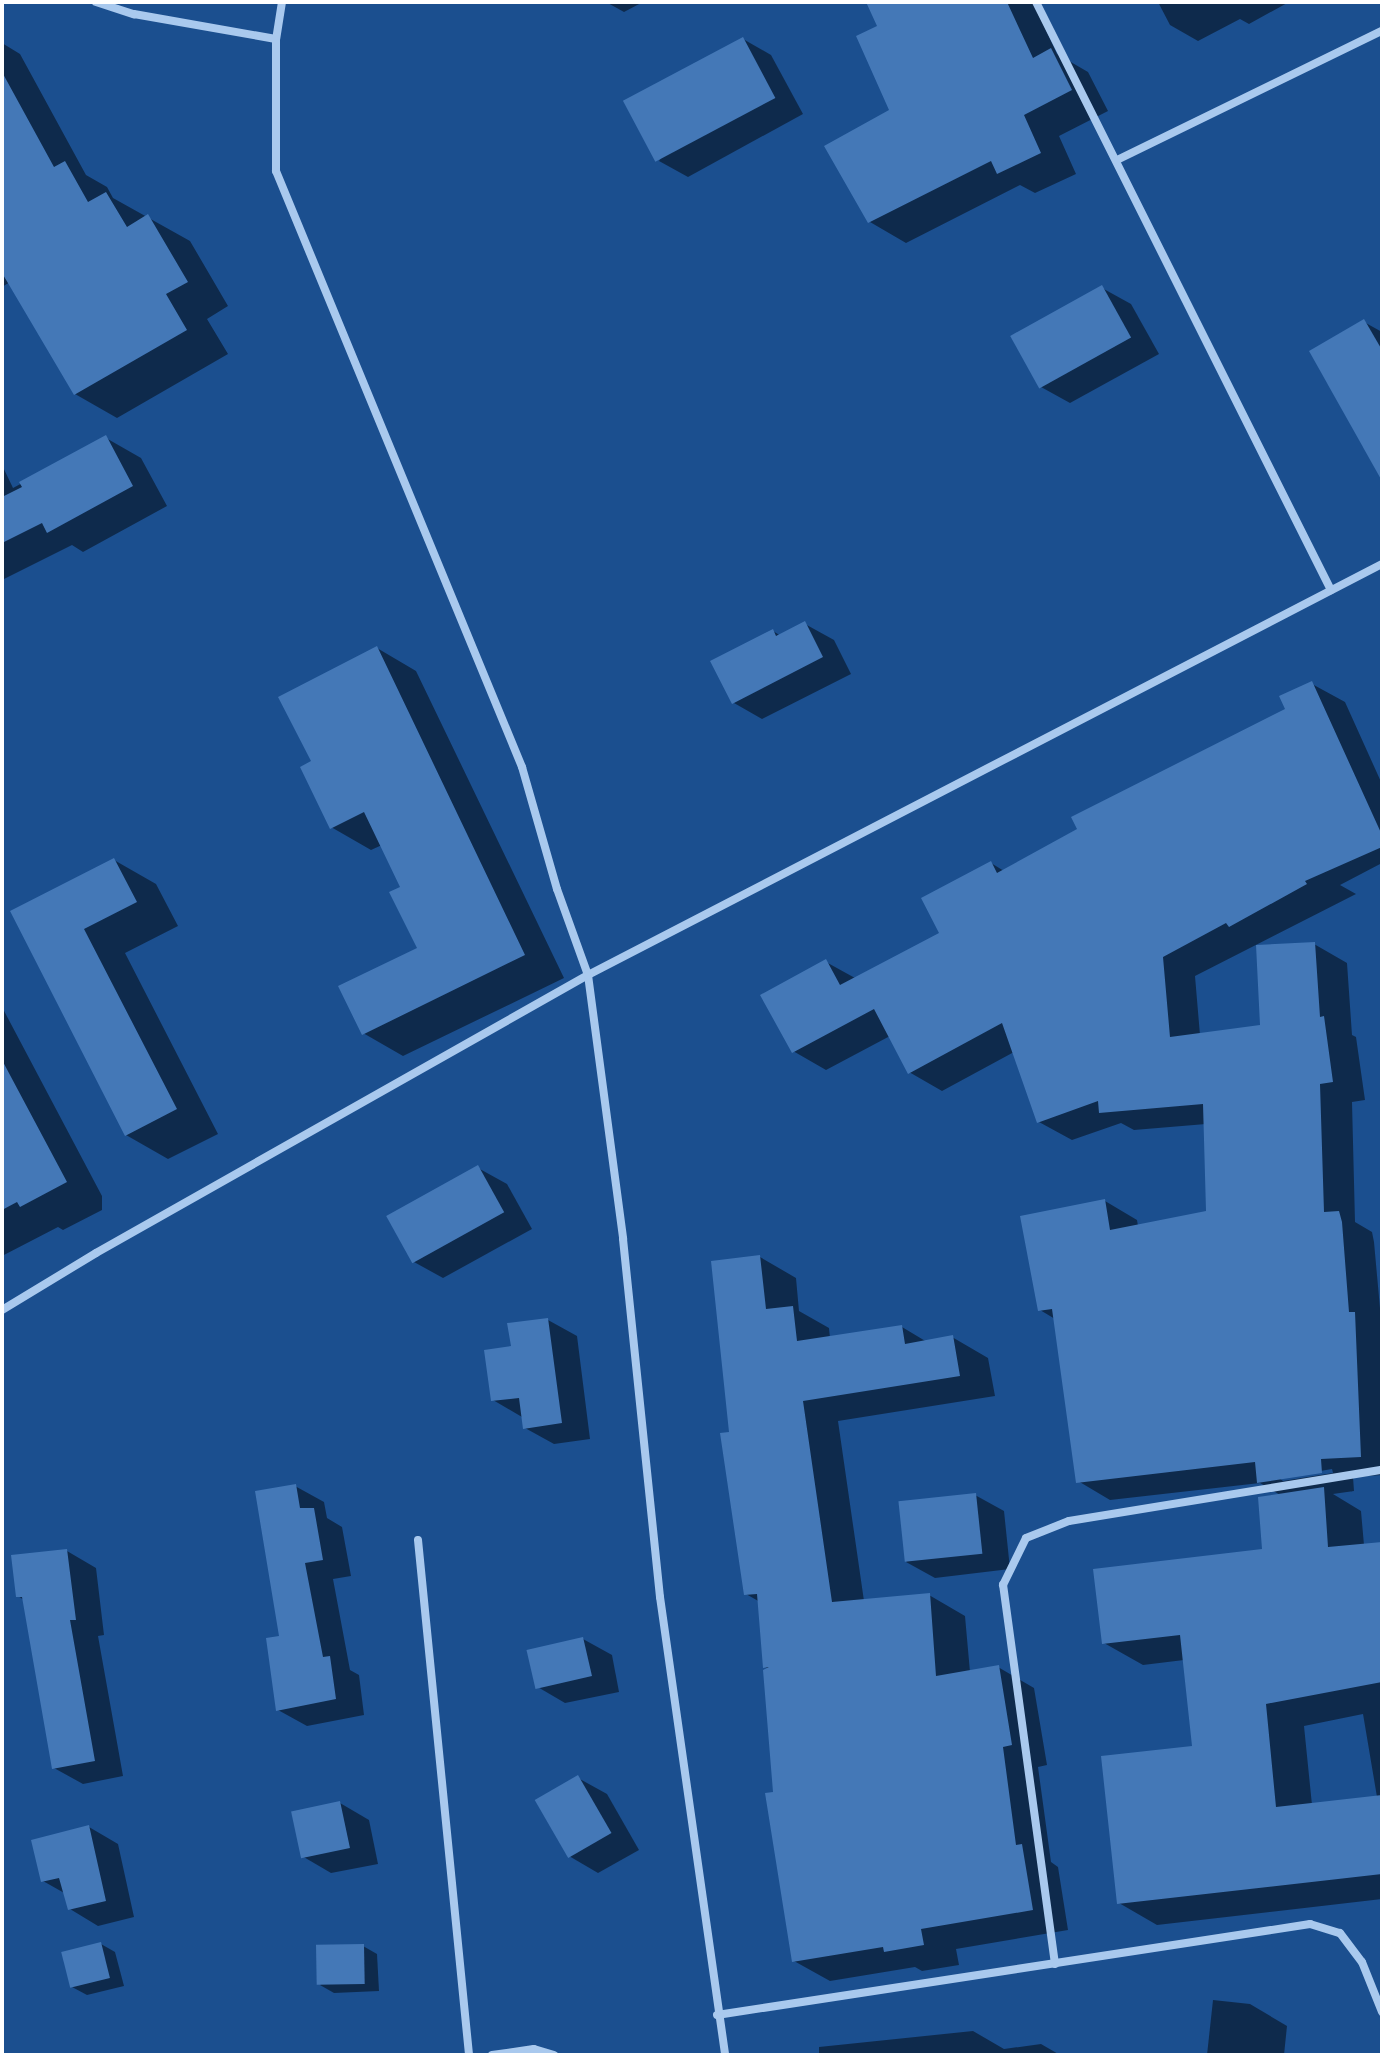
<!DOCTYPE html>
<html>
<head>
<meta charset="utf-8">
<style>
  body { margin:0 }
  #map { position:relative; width:1384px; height:2057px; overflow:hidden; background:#1b4f8f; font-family:Barlow,sans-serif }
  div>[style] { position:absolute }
  .shadow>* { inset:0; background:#0007 }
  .building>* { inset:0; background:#4478b7; transform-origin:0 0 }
  .street>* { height:8px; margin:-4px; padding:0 4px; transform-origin:4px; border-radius:4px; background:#a9c9ee }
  span { translate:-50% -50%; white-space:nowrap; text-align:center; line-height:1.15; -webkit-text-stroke:8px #1b4f8f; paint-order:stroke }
  .frame { position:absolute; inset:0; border:4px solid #fff; pointer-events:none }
</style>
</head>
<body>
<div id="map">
  <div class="shadow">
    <i style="clip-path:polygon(606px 2px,643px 2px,624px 12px)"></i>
    <i style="clip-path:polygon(916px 2px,1033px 2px,1057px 54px,1088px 72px,1108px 111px,1059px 136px,1076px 174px,1035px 193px,1020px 185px,906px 243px,870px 222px,892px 111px,880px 27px)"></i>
    <i style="clip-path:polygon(1158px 2px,1289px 2px,1249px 24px,1240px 19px,1198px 41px,1170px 25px)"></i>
    <i style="clip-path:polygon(743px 39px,771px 55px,803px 114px,688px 177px,659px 161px)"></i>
    <i style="clip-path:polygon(2px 43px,20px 54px,86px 175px,107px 187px,113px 198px,190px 241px,228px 306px,207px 319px,228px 354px,117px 418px,75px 394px,10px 282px,2px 287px)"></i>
    <i style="clip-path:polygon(1102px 288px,1131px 304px,1159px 354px,1070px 403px,1041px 387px)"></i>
    <i style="clip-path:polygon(1364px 322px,1382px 332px,1382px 477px)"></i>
    <i style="clip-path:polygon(106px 438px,141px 458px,167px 506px,83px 552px,72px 545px,2px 580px,2px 465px,13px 488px)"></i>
    <i style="clip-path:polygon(805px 624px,834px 640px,851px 674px,762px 719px,734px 703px,773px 631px,781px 636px)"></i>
    <i style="clip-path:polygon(377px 648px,416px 671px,564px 978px,403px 1056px,363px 1033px,419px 949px,402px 888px,382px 845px,371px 850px,331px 827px,313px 762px)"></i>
    <i style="clip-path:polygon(evenodd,1312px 684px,1345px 702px,1382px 784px,1382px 863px,1340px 885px,1356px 894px,1195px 976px,1200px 1035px,1262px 1027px,1314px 944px,1347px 963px,1352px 1035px,1356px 1037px,1365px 1100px,1352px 1102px,1355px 1222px,1372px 1232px,1374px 1242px,1382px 1330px,1382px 1475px,1353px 1477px,1354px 1491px,1333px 1494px,1361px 1511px,1364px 1545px,1382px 1544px,1382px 1899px,1157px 1925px,1119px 1903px,1194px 1747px,1184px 1660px,1143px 1665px,1104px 1643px,1264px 1551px,1282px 1496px,1260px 1483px,1110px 1500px,1078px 1481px,1055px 1319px,1040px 1310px,1105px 1201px,1137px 1220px,1138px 1226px,1208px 1213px,1206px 1124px,1134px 1130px,1121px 1123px,1072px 1140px,1039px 1122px,1014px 1052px,942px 1091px,909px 1072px,890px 1036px,826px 1070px,793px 1051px,826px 962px,855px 978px,942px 933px,991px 863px,1004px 871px,1288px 710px,1312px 684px,1332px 1469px,1333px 1473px,1283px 1481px,1279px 1478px,1332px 1469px,1312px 684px,1363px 1714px,1377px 1797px,1312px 1805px,1304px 1726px,1363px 1714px)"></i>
    <i style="clip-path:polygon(114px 860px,156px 884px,178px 926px,125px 953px,218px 1134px,168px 1159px,126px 1135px,13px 912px)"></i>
    <i style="clip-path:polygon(2px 1007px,102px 1196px,102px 1210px,63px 1230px,58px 1227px,2px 1256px)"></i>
    <i style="clip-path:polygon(478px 1168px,507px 1184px,532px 1229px,443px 1278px,414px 1262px)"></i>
    <i style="clip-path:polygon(760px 1257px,796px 1278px,799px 1311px,829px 1328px,830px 1338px,902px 1327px,927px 1342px,952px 1337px,988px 1358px,995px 1396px,838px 1421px,864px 1601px,929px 1595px,965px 1616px,970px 1672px,998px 1667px,1034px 1688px,1047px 1765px,1038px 1767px,1051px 1862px,1058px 1867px,1068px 1930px,956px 1949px,959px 1965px,922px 1971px,915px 1967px,830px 1981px,794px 1961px,775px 1793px,769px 1669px,765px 1667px,760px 1602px,746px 1594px,731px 1434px)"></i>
    <i style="clip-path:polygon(548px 1320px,577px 1336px,590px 1439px,554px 1444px,525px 1428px,522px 1417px,493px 1400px,513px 1348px)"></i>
    <i style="clip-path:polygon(295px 1486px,324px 1502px,327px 1518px,342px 1527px,351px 1576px,333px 1579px,350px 1670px,359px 1675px,364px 1715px,307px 1726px,278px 1710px)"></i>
    <i style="clip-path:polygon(975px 1495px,1004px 1511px,1010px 1569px,935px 1578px,906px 1562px)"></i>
    <i style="clip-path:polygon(67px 1551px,96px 1568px,104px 1635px,98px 1636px,123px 1776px,83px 1784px,54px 1768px,24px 1600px,18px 1596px)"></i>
    <i style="clip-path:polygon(583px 1639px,612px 1655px,619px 1692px,565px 1703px,536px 1686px)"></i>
    <i style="clip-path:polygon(578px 1778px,607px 1794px,639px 1850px,598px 1873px,569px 1856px)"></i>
    <i style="clip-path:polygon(340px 1803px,369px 1820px,378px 1864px,331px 1873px,302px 1856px)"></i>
    <i style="clip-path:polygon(89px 1827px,118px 1844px,134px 1917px,98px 1926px,70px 1909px,66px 1894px,43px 1881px)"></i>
    <i style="clip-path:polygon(101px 1944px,115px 1952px,124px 1986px,87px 1995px,72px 1987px)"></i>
    <i style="clip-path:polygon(363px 1946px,377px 1954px,379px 1991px,334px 1993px,320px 1985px)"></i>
    <i style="clip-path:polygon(1213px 2000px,1250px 2004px,1287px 2026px,1284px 2055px,1207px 2055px)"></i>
    <i style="clip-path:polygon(973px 2031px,1004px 2049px,1041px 2044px,1060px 2055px,819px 2055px,819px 2047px)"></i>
  </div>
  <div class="building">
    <i style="clip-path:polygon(866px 2px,1007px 2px,1033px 58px,1051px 48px,1072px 90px,1024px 115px,1041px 153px,997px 174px,991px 161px,868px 223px,824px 146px,889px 110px,856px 36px,877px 26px)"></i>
    <i style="left:743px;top:37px;width:69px;height:136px;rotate:62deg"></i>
    <i style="clip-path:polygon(2px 72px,54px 167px,65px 161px,88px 202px,106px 192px,127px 227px,148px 214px,188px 282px,166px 294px,187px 330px,74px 395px,2px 273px)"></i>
    <i style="left:1102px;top:285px;width:60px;height:105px;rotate:61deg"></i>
    <i style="clip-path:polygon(1364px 319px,1382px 350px,1382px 481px,1309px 351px)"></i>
    <i style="clip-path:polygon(106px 435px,133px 486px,47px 533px,42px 523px,2px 543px,2px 497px,22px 487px,19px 482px)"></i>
    <i style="clip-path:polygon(805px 621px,823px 657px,732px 704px,710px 661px,773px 629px,776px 636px)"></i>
    <i style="clip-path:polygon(377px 646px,525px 955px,362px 1035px,338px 986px,417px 948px,389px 892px,400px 887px,364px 812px,330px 829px,300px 767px,311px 761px,278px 697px)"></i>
    <i style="clip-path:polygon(1312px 681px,1382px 835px,1382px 847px,1305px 881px,1307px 884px,1229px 927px,1226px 923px,1163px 957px,1170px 1037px,1260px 1025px,1256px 945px,1315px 942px,1320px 1017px,1324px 1016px,1333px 1082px,1320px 1084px,1324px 1212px,1339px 1211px,1342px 1222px,1349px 1312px,1355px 1312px,1361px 1457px,1321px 1459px,1322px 1473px,1257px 1483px,1255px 1462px,1076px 1483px,1052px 1309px,1038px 1311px,1020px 1216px,1105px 1199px,1110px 1230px,1206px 1211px,1203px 1104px,1099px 1113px,1098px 1101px,1037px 1123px,1002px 1023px,908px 1074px,874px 1009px,792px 1053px,760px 995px,826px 959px,840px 985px,939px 933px,921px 898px,991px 861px,997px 873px,1077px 829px,1071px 817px,1285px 709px,1279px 696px)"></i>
    <i style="clip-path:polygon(114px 858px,137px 902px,84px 929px,177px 1109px,125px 1136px,10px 911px)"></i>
    <i style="clip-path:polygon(2px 1060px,67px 1182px,20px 1207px,17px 1202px,2px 1210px)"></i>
    <i style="left:478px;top:1165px;width:54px;height:105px;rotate:61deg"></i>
    <i style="clip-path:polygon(760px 1255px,766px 1309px,793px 1306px,797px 1341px,902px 1325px,905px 1344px,953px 1335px,960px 1376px,803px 1401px,832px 1602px,930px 1593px,936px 1676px,999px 1665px,1012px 1745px,1003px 1747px,1016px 1845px,1022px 1844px,1033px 1910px,921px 1929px,924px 1945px,884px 1952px,883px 1947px,792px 1962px,765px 1793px,773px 1792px,763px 1670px,769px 1667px,763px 1668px,757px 1594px,744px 1595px,720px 1433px,729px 1432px,711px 1261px)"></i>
    <i style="clip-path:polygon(548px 1318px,562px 1423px,523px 1429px,519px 1398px,491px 1401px,484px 1350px,511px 1346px,507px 1323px)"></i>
    <i style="clip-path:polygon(296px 1484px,300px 1508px,314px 1508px,323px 1560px,305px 1563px,323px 1657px,330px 1656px,336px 1699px,276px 1711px,266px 1638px,279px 1636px,255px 1491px)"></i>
    <i style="clip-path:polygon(1324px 1487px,1328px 1547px,1382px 1542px,1382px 1682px,1266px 1704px,1276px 1807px,1382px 1795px,1382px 1874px,1117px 1904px,1101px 1756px,1192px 1746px,1180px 1635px,1102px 1644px,1093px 1569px,1262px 1549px,1258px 1497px)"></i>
    <i style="left:976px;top:1493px;width:61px;height:78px;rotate:84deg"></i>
    <i style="clip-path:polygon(67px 1549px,76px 1620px,70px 1620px,95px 1761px,52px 1769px,22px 1597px,16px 1597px,11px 1555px)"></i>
    <i style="left:583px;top:1637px;width:40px;height:58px;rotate:77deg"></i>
    <i style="left:578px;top:1775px;width:67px;height:50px;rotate:60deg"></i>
    <i style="left:340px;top:1801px;width:48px;height:50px;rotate:78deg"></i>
    <i style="clip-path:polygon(89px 1825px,106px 1901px,68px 1910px,59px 1878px,41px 1882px,31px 1840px)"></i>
    <i style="left:101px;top:1942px;width:37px;height:41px;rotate:76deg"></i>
    <i style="left:364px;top:1944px;width:40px;height:48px;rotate:89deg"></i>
  </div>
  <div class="street">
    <i style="left:96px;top:2px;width:40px;rotate:18deg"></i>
    <i style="left:134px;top:14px;width:144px;rotate:10deg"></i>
    <i style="left:282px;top:2px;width:37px;rotate:99deg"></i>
    <i style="left:276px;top:39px;width:132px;rotate:90deg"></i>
    <i style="left:276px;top:171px;width:645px;rotate:67.57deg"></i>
    <i style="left:522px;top:767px;width:127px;rotate:74deg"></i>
    <i style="left:557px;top:889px;width:91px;rotate:70.2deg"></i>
    <i style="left:588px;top:975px;width:266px;rotate:82.4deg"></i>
    <i style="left:623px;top:1239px;width:360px;rotate:84.1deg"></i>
    <i style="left:660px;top:1597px;width:463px;rotate:81.9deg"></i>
    <i style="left:1036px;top:2px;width:658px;rotate:63.36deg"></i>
    <i style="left:1117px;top:160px;width:295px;rotate:-26deg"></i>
    <i style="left:2px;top:1310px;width:110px;rotate:-31.2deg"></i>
    <i style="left:96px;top:1253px;width:565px;rotate:-29.47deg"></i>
    <i style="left:588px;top:975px;width:894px;rotate:-27.37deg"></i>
    <i style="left:418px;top:1540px;width:518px;rotate:84.34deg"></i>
    <i style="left:1055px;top:1964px;width:383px;rotate:-97.8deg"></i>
    <i style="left:1003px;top:1585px;width:52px;rotate:-63.9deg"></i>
    <i style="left:1026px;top:1538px;width:46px;rotate:-21.6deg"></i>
    <i style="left:1069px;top:1521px;width:317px;rotate:-9.3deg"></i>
    <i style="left:717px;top:2015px;width:600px;rotate:-8.72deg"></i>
    <i style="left:1310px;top:1924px;width:31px;rotate:17deg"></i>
    <i style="left:1340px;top:1933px;width:36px;rotate:53deg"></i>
    <i style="left:1362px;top:1962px;width:54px;rotate:68.2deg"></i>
    <i style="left:492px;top:2055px;width:42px;rotate:-8.1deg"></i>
    <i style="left:534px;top:2049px;width:21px;rotate:17deg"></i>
  </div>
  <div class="frame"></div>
</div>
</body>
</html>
